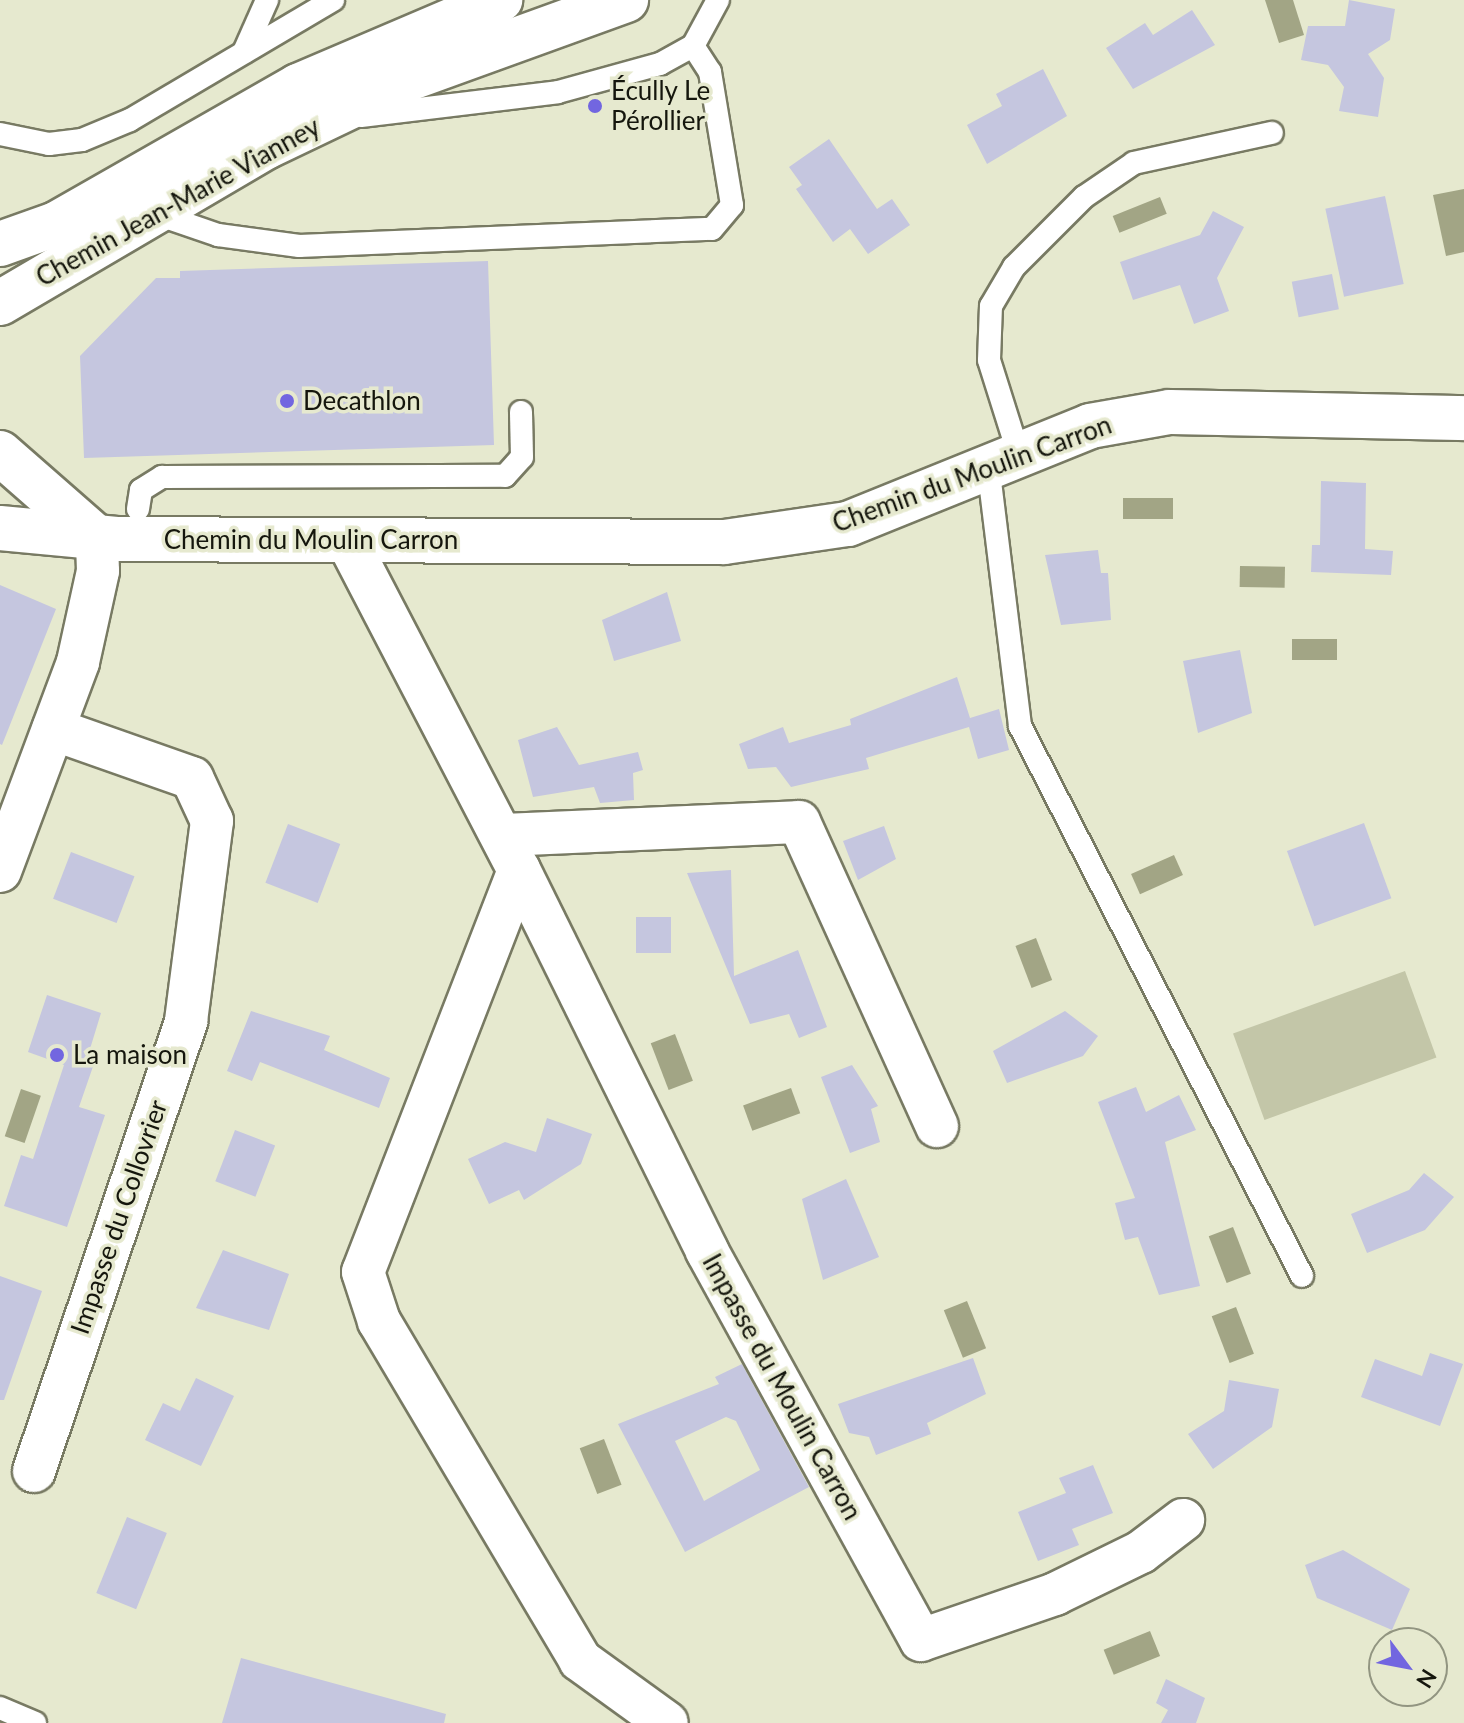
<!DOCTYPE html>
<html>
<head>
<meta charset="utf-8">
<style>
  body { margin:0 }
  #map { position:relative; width:1464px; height:1723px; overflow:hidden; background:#e6e9cf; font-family:Lato,sans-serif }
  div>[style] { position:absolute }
  .green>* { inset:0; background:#c3c6a8; transform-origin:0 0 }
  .water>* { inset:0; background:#a2a585; transform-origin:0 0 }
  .building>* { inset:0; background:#c5c6df; transform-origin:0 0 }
  .roads { filter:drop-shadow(2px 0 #787a63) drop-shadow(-2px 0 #787a63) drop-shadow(0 2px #787a63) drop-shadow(0 -2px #787a63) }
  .service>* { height:22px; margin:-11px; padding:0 11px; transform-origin:11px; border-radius:11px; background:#fff }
  .minor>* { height:42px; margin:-21px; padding:0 21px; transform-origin:21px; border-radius:21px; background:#fff }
  .tertiary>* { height:44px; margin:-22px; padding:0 22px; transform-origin:22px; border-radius:22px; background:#fff }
  .dots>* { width:22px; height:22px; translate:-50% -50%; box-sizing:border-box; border:4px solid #e6e9cf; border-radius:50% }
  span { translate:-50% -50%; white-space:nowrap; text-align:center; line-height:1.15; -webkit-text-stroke:7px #e6e9cf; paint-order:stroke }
  .poi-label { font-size:26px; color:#15160d }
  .left { translate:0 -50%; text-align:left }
  .street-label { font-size:26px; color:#15160d }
  .north { position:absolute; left:1368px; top:1627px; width:80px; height:80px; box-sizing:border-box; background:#e6e9cf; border:2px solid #929581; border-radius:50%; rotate:122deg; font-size:22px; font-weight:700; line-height:32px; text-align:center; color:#15160d }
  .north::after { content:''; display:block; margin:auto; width:28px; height:36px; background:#7266e0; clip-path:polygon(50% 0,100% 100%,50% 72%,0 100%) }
</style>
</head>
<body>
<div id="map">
  <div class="green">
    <i style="left:1405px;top:971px;width:92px;height:183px;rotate:70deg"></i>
  </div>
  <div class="water">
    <i style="clip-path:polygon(1265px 0,1293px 0,1304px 35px,1279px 43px)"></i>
    <i style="clip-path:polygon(1464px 189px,1464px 252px,1446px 256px,1433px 195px)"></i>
    <i style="left:1160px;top:197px;width:18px;height:51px;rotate:68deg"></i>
    <i style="left:1173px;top:498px;width:21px;height:50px;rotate:90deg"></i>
    <i style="left:1240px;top:566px;width:45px;height:21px;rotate:1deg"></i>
    <i style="left:1292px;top:639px;width:45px;height:21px"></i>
    <i style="left:1174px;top:855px;width:22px;height:47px;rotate:66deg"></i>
    <i style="left:1036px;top:938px;width:45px;height:22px;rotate:69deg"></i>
    <i style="left:675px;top:1034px;width:50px;height:26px;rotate:69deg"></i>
    <i style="left:791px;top:1088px;width:27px;height:51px;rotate:70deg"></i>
    <i style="left:21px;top:1089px;width:21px;height:50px;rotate:19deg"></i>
    <i style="left:1233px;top:1227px;width:50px;height:26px;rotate:69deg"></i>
    <i style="left:967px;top:1301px;width:51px;height:25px;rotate:68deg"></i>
    <i style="left:1236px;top:1307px;width:50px;height:26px;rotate:69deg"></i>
    <i style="left:604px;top:1439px;width:49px;height:26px;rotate:69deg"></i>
    <i style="left:1150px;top:1631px;width:27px;height:50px;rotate:68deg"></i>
  </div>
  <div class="building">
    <i style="clip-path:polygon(1349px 0,1395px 9px,1390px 40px,1368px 54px,1384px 78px,1378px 117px,1339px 111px,1344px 87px,1328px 65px,1301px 60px,1308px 26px,1345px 26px)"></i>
    <i style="clip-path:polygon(1192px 10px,1215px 45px,1133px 89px,1106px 48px,1145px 23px,1153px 35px)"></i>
    <i style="clip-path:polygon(1043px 69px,1067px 116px,987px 164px,967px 125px,1002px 106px,996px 94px)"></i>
    <i style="clip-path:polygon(829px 139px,877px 209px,892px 199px,910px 225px,868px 254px,850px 229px,833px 242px,796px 189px,802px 185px,789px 167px)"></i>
    <i style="left:1385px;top:196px;width:90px;height:61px;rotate:78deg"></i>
    <i style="clip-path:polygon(1213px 211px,1244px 227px,1217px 278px,1229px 311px,1194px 324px,1180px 285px,1133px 300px,1120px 262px,1200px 235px)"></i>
    <i style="clip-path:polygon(488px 261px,494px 445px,84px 458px,80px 356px,156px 278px,180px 278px,180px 271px)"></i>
    <i style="left:1332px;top:274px;width:36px;height:41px;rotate:79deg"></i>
    <i style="clip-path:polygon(1321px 481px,1366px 483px,1365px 549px,1393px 551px,1391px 575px,1311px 572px,1312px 545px,1320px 545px)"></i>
    <i style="clip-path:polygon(1098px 550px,1101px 573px,1108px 573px,1111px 620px,1061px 625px,1045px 555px)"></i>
    <i style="clip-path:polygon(0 585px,56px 609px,2px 745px,0 744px)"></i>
    <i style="clip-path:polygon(667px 592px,681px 641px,614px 661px,602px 620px)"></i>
    <i style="clip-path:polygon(1240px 650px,1252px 713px,1198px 733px,1183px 661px)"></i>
    <i style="clip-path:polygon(957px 677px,970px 718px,999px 709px,1009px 750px,978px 759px,969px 727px,866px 758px,869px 769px,791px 787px,776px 767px,748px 769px,739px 744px,783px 727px,789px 743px,851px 725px,850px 719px)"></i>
    <i style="clip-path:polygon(557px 727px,579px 765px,638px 752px,643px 770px,633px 773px,634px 800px,600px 803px,594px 787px,533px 797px,518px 740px)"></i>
    <i style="left:1364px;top:823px;width:80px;height:82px;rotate:70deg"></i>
    <i style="left:288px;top:824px;width:56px;height:63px;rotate:21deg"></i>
    <i style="clip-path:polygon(884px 826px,896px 859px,858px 880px,843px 841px)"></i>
    <i style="left:71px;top:852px;width:68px;height:50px;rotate:21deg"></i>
    <i style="clip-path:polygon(731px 870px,734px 976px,798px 950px,827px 1027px,799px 1038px,789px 1014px,750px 1024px,687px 873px)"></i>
    <i style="left:636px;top:917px;width:35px;height:36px"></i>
    <i style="clip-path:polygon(47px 995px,101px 1013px,90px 1049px,98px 1052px,79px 1107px,105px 1115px,67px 1227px,4px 1206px,21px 1155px,33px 1159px,64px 1065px,28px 1052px)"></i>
    <i style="clip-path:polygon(251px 1011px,330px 1036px,324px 1050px,390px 1078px,379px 1108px,260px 1062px,252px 1081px,227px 1071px)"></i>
    <i style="clip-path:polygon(1065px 1011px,1098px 1036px,1083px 1056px,1007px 1083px,993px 1051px)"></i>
    <i style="clip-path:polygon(852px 1065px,878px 1106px,871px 1109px,880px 1142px,850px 1153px,821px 1077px)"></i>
    <i style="clip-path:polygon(1136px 1087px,1146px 1112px,1179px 1095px,1196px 1130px,1165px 1142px,1200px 1286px,1159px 1295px,1138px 1237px,1125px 1240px,1115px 1203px,1135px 1198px,1098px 1102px)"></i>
    <i style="clip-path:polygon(547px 1118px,592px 1134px,581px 1164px,524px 1200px,519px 1190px,489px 1204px,468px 1159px,505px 1142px,536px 1152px)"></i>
    <i style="left:235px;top:1130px;width:43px;height:55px;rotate:21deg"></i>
    <i style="clip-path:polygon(1424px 1173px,1454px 1197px,1425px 1230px,1367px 1253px,1351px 1214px,1409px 1190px)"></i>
    <i style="clip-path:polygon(846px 1179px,879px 1257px,823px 1280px,802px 1199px)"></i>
    <i style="clip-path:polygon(223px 1250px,289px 1274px,269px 1330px,196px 1308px)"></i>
    <i style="clip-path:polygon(0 1276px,42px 1291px,4px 1400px,0 1400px)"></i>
    <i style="clip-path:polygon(1430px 1353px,1463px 1364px,1440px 1426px,1361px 1397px,1375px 1359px,1422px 1376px)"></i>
    <i style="clip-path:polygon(973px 1358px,986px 1394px,927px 1423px,931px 1434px,876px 1455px,869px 1437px,849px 1433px,838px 1404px)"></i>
    <i style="clip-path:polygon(evenodd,742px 1364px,809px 1487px,685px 1552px,618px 1424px,719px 1384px,715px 1377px,742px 1364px,726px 1417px,736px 1421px,760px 1470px,704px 1501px,675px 1441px,726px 1417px)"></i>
    <i style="clip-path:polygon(196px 1378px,234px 1396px,201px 1466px,145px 1440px,163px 1403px,180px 1411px)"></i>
    <i style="clip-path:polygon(1229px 1380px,1279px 1389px,1272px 1427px,1213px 1469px,1188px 1434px,1224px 1411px)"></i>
    <i style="clip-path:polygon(1093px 1465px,1113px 1513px,1072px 1529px,1079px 1545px,1038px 1561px,1018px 1512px,1066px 1493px,1059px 1478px)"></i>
    <i style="left:127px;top:1517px;width:43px;height:82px;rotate:22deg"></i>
    <i style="clip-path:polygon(1343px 1550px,1410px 1589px,1392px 1630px,1317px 1598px,1305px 1565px)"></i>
    <i style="clip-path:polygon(241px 1658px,446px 1714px,444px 1723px,222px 1723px)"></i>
    <i style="clip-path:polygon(1166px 1679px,1205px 1698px,1196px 1723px,1161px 1723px,1168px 1710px,1156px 1703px)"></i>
  </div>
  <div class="roads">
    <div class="service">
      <i style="left:244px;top:52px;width:57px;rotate:-66.1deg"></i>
      <i style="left:361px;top:116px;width:198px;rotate:-6.9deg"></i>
      <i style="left:558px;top:92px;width:106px;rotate:-15.4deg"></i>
      <i style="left:660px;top:64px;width:38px;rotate:-29deg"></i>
      <i style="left:693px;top:46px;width:52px;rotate:-61.5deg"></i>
      <i style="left:0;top:134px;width:50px;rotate:11.5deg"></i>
      <i style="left:49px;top:144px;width:33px;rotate:-7deg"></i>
      <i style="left:82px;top:140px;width:52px;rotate:-22.6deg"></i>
      <i style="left:130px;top:120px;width:236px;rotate:-30.6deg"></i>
      <i style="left:154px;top:213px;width:68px;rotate:19deg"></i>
      <i style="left:218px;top:235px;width:82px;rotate:7.7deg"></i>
      <i style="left:299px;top:246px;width:413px;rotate:-2.4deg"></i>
      <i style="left:712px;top:229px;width:31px;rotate:-50deg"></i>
      <i style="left:732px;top:205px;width:135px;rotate:-99.4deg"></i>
      <i style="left:710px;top:72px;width:31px;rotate:-123deg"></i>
      <i style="left:1018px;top:452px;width:96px;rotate:-107.5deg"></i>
      <i style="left:989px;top:360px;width:54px;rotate:-87.9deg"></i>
      <i style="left:991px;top:306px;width:45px;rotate:-59.5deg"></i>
      <i style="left:1014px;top:267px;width:99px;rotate:-45deg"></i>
      <i style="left:1084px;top:197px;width:60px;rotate:-34.2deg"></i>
      <i style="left:1134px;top:163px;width:141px;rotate:-12.3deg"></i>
      <i style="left:988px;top:465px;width:263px;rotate:83deg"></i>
      <i style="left:1020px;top:726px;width:618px;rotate:62.85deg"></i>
      <i style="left:138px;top:509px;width:19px;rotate:-81deg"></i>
      <i style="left:141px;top:490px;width:25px;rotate:-32deg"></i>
      <i style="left:162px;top:477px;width:343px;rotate:-0.2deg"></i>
      <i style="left:505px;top:476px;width:25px;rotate:-48deg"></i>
      <i style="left:522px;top:457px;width:45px;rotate:-91.3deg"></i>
      <i style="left:0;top:1708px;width:38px;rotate:23deg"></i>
    </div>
    <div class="minor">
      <i style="left:347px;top:540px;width:372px;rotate:62.5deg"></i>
      <i style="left:519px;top:870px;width:431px;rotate:111.2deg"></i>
      <i style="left:363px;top:1272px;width:52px;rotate:71.9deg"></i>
      <i style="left:379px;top:1321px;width:394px;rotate:59.3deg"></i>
      <i style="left:580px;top:1660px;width:107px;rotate:35.9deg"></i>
      <i style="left:502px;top:835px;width:297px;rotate:-2.5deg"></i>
      <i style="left:799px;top:822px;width:334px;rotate:65.6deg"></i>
      <i style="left:519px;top:870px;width:425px;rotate:63.7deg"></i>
      <i style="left:707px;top:1251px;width:444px;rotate:61.2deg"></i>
      <i style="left:921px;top:1640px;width:142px;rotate:-18.9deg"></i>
      <i style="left:1055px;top:1594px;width:96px;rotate:-26deg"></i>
      <i style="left:1141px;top:1552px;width:53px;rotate:-37.3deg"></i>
      <i style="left:0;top:871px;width:223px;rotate:-69.5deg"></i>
      <i style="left:78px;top:662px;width:93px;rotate:-77.6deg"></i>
      <i style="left:98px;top:571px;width:33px;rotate:-92deg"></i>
      <i style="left:34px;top:1471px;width:475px;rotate:-71.3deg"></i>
      <i style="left:186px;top:1021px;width:202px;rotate:-82.6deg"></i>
      <i style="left:212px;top:821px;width:47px;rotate:-114.9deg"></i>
      <i style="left:192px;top:778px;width:147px;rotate:-160.6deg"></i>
    </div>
    <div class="tertiary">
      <i style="left:0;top:244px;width:59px;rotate:-19.7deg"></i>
      <i style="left:56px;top:224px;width:279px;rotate:-29.7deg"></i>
      <i style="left:298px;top:86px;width:220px;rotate:-23.1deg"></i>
      <i style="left:0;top:303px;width:308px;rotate:-30.4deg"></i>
      <i style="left:266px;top:147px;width:157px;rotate:-25.6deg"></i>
      <i style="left:408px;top:79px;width:232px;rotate:-19.9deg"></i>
      <i style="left:0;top:453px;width:129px;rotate:41.2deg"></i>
      <i style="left:0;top:528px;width:117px;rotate:5.4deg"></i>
      <i style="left:116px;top:539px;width:608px;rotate:0.28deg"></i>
      <i style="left:724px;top:542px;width:125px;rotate:-8.3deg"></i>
      <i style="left:848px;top:524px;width:261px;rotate:-22deg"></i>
      <i style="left:1090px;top:426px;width:80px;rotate:-10deg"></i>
      <i style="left:1169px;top:412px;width:295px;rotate:1.2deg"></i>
    </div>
  </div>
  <div class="dots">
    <i style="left:595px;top:106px;background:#7266e0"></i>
    <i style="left:287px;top:401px;background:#7266e0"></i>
    <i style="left:57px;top:1055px;background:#7266e0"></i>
  </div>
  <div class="poi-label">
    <span class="left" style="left:611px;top:106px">Écully Le<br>Pérollier</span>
    <span class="left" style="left:303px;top:401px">Decathlon</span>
    <span class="left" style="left:73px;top:1055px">La maison</span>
  </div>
  <div class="street-label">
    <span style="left:178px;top:202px;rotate:-29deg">Chemin Jean-Marie Vianney</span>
    <span style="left:972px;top:474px;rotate:-20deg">Chemin du Moulin Carron</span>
    <span style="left:311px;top:540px">Chemin du Moulin Carron</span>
    <span style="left:119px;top:1217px;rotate:-71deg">Impasse du Collovrier</span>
    <span style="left:782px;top:1387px;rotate:61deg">Impasse du Moulin Carron</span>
  </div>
  <div class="north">N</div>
</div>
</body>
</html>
